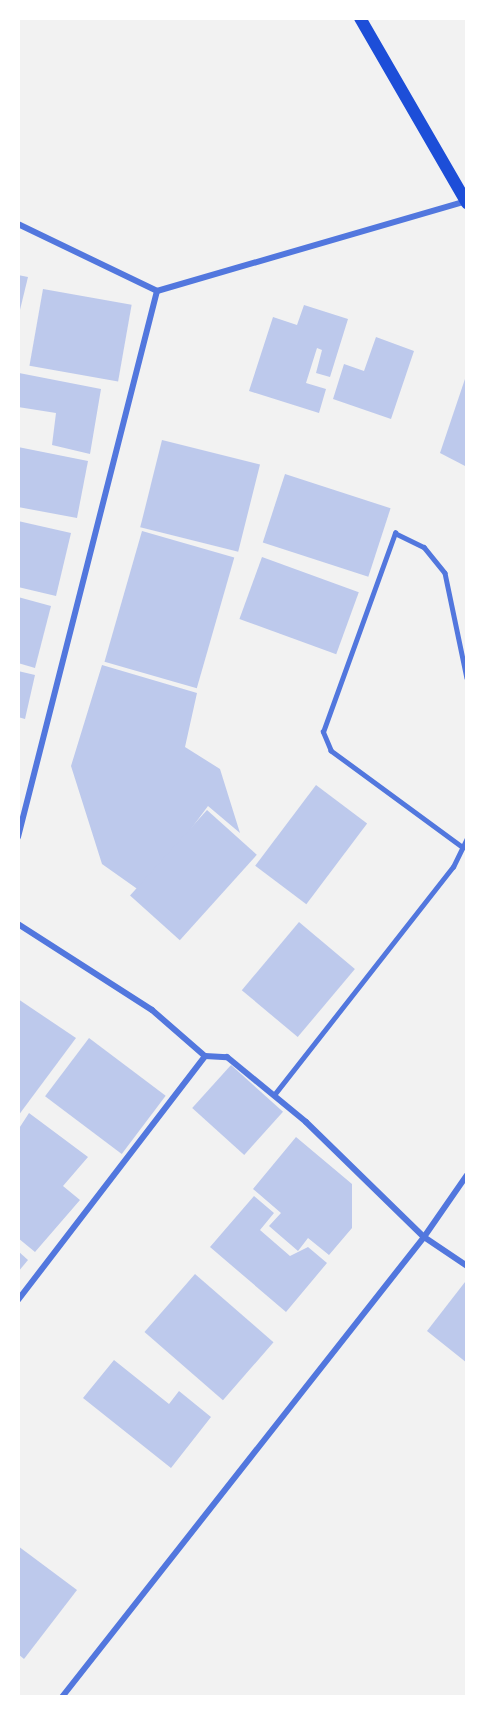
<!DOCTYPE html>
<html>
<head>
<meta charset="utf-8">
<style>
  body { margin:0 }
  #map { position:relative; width:485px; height:1715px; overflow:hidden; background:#f2f2f2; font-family:"Varela Round",sans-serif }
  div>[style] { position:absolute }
  .building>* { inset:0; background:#bdc9ec; transform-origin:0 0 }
  .service>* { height:4.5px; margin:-2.25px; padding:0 2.25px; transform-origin:2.25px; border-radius:2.25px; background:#5277de }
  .minor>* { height:6px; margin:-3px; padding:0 3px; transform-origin:3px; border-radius:3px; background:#5277de }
  .secondary>* { height:12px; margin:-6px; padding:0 6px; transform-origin:6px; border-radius:6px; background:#1d4ed8 }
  span { translate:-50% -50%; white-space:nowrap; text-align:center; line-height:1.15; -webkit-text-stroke:6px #fff; paint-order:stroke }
  .frame { position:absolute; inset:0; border:20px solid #fff; pointer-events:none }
</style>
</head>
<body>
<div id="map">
  <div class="building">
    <i style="clip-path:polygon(18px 275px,28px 277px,19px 314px,18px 314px)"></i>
    <i style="left:43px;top:289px;width:90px;height:78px;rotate:10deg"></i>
    <i style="clip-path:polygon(304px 305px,348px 319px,330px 377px,316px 373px,322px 350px,317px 348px,306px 383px,326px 389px,319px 413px,249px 391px,273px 317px,297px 325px)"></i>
    <i style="clip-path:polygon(376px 337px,414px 351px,391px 419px,333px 399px,344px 364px,364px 371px)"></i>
    <i style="clip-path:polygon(19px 373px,101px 389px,90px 454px,52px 445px,56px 413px,18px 407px)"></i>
    <i style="clip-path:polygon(467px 373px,467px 467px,440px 453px)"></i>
    <i style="left:162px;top:440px;width:101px;height:90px;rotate:14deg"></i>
    <i style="clip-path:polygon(18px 447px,88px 461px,77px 518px,18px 507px)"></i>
    <i style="left:285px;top:474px;width:111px;height:72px;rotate:18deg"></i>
    <i style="clip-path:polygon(18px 521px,71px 533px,56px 596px,18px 587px)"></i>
    <i style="left:142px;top:531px;width:96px;height:136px;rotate:16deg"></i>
    <i style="left:262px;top:557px;width:103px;height:66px;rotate:20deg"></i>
    <i style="clip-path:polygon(18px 597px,51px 606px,35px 668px,18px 663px)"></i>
    <i style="clip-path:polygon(102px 665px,197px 693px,185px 747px,220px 769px,240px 833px,208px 806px,143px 893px,102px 864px,71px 766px)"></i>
    <i style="clip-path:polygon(18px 671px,35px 675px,25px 719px,18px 717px)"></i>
    <i style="left:316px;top:785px;width:64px;height:101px;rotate:37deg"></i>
    <i style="left:207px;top:810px;width:67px;height:115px;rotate:42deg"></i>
    <i style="left:299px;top:922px;width:73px;height:89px;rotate:40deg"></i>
    <i style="clip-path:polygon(18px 999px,76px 1038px,18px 1116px)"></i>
    <i style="left:89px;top:1038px;width:96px;height:73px;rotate:37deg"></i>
    <i style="left:231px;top:1065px;width:70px;height:58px;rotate:42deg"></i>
    <i style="clip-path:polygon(29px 1113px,88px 1157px,63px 1186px,80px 1200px,35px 1252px,18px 1238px,18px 1130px)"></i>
    <i style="clip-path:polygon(296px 1137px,352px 1184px,352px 1228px,329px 1255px,308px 1238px,298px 1251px,269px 1226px,281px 1213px,253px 1189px)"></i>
    <i style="clip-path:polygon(254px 1196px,274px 1213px,260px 1230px,290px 1256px,308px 1247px,327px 1263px,286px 1312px,210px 1247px)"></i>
    <i style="clip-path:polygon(18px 1251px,28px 1260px,18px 1272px)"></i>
    <i style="left:195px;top:1274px;width:104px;height:77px;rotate:41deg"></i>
    <i style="clip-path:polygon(465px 1282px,467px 1284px,467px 1363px,427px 1331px)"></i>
    <i style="clip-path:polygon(114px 1360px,169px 1404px,179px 1391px,211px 1417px,171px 1468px,83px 1398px)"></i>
    <i style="clip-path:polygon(18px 1546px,77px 1590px,24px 1659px,18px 1654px)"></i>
  </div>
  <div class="service">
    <i style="left:463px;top:848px;width:164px;rotate:-143.7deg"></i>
    <i style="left:331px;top:751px;width:21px;rotate:-113deg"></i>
    <i style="left:323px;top:732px;width:212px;rotate:-70.1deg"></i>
    <i style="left:395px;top:533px;width:32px;rotate:26deg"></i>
    <i style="left:424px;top:547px;width:33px;rotate:51deg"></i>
    <i style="left:445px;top:573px;width:107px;rotate:78.2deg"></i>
    <i style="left:274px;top:1095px;width:290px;rotate:-51.9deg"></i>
    <i style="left:453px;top:867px;width:32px;rotate:-64deg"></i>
  </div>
  <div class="minor">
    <i style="left:18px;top:224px;width:154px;rotate:25.7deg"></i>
    <i style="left:157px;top:291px;width:322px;rotate:-16.2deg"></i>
    <i style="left:18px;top:837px;width:563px;rotate:-75.72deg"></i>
    <i style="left:18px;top:924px;width:159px;rotate:32.7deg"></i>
    <i style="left:152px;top:1010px;width:70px;rotate:41deg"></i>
    <i style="left:205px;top:1056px;width:22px;rotate:3deg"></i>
    <i style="left:227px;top:1057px;width:102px;rotate:39.4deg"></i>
    <i style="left:306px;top:1122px;width:165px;rotate:44.3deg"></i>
    <i style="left:424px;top:1237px;width:52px;rotate:34deg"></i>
    <i style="left:18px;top:1300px;width:307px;rotate:-52.5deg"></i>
    <i style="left:62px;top:1697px;width:585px;rotate:-51.8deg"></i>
    <i style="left:424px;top:1237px;width:75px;rotate:-55.3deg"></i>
  </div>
  <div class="secondary">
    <i style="left:360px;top:18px;width:214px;rotate:60deg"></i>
  </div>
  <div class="frame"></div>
</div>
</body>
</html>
